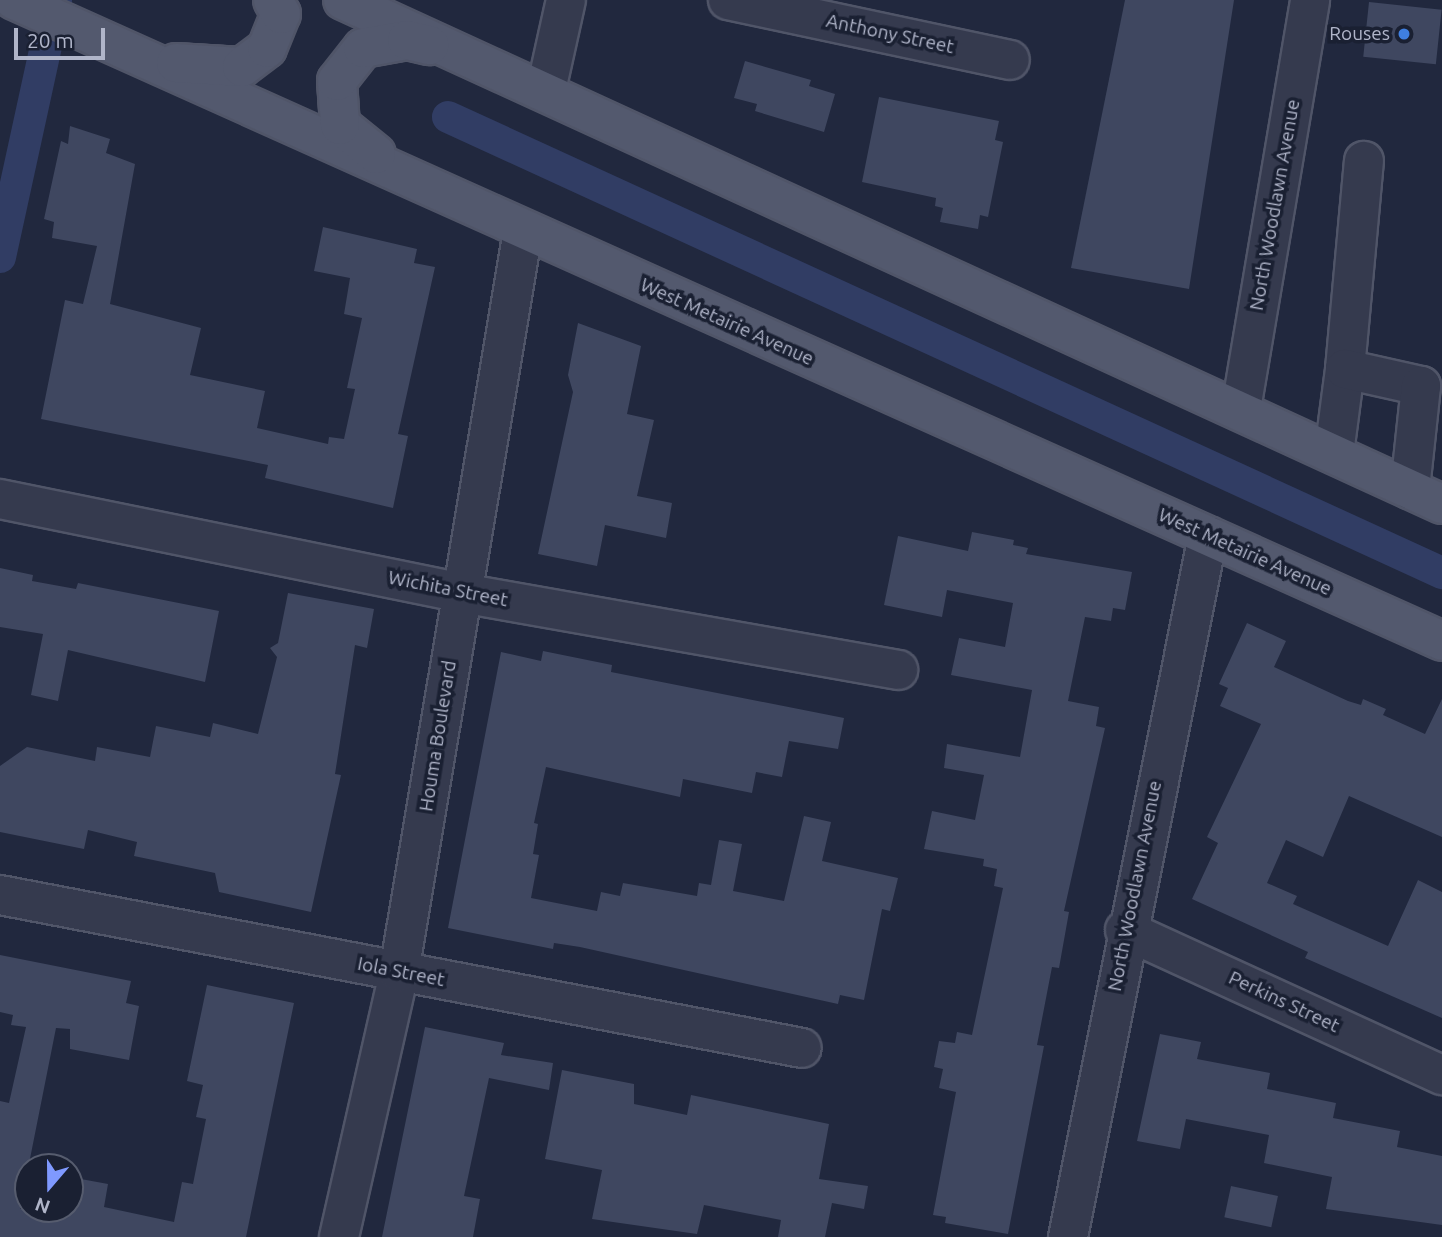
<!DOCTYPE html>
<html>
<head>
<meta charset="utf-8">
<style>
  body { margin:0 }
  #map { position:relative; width:1442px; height:1237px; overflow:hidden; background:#21283e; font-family:Ubuntu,sans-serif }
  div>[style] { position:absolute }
  .canal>* { height:32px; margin:-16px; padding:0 16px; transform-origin:16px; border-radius:16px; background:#313d64 }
  .building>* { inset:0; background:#3f4760; transform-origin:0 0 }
  .roads { filter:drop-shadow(2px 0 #505568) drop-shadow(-2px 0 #505568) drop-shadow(0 2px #505568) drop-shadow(0 -2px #505568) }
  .minor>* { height:38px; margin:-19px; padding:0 19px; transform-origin:19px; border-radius:19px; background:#353a4e }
  .major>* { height:38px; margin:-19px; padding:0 19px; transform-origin:19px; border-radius:19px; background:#53596e }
  .dots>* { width:19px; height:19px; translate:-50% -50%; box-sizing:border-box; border:4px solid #1a2032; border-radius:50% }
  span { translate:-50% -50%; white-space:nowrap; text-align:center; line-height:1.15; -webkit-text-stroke:7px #1a2032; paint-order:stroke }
  .street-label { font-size:19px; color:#b0b5c9 }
  .poi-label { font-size:19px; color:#b0b5c9 }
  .right { translate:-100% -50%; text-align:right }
  .north { position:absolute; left:14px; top:1153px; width:70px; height:70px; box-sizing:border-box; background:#1a2032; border:2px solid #565c6e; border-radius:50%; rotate:200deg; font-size:19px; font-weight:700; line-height:28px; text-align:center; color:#b0b5c9 }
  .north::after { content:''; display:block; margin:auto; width:24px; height:32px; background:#7f99ff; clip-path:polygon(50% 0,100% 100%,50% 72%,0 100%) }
  .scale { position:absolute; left:14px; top:28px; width:91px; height:32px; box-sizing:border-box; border:4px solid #b0b5c9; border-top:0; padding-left:9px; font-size:21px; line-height:24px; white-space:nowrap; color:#b0b5c9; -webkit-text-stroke:5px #1a2032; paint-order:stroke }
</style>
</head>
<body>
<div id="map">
  <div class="canal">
    <i style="left:448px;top:117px;width:1094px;rotate:24.64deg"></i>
    <i style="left:0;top:257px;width:263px;rotate:-77.7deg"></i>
  </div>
  <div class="building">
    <i style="clip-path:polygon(1125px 0,1234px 0,1189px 289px,1071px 268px)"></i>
    <i style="left:1369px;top:2px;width:73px;height:55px;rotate:6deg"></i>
    <i style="clip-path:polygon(745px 61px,811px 80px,809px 86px,835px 94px,824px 132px,755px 111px,757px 104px,734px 98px)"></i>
    <i style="clip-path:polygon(879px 97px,999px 121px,995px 140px,1003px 142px,988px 217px,980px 215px,978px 229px,940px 222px,943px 208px,935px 206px,936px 198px,862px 182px)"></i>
    <i style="clip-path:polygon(70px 126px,110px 139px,106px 153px,135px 164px,110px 304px,201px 328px,190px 375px,265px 391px,257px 428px,328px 444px,329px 437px,344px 439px,355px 389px,347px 388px,362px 318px,344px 314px,350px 278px,314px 271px,323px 227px,417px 249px,414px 263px,435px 267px,398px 434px,408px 436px,393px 508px,265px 478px,268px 465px,41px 419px,65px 300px,83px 304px,97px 246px,52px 238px,54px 222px,44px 219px,61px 141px,68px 144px)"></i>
    <i style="clip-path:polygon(578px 323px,641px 346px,627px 414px,654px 420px,637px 496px,672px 503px,666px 538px,605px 525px,597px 566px,538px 554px,573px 392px,568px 375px)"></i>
    <i style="clip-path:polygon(972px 532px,1014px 540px,1013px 545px,1028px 548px,1026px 554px,1132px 572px,1125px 610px,1113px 608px,1111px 621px,1085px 617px,1068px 701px,1099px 707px,1096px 726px,1105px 728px,1064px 911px,1069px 912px,1059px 968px,1052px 967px,1037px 1045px,1044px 1046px,1008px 1234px,945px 1223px,946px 1217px,933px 1215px,956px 1092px,939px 1088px,943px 1069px,934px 1067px,939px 1041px,955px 1043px,957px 1032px,972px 1035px,1003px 888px,994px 886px,997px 869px,983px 866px,984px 859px,924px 849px,932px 811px,975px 820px,984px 775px,944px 768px,947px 744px,1020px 757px,1032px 690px,951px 675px,959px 638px,1005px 647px,1013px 603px,947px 590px,942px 617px,884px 605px,898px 536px,968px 551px)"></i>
    <i style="clip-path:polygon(0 568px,33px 575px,32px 581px,76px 589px,78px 583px,219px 611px,205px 682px,68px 650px,58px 701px,31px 695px,43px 634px,0 627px)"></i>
    <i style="clip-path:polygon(288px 593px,374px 609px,367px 648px,355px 645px,335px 774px,341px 775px,311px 912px,219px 892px,215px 873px,134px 856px,137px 842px,88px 830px,84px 849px,0 832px,0 766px,27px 747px,95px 761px,97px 747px,150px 757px,156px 726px,210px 737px,213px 723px,258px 734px,277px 657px,270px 648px,278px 643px)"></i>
    <i style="clip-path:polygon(1247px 623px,1286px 641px,1274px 667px,1348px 701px,1361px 705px,1363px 699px,1386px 709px,1383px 715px,1425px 734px,1442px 699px,1442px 837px,1349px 796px,1323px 857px,1286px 840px,1267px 883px,1297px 896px,1293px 904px,1388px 946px,1418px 880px,1442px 892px,1442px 1018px,1305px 958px,1308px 952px,1192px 899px,1218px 843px,1207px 837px,1261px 724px,1220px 706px,1228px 688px,1219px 684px)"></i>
    <i style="clip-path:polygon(543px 651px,612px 665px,611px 672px,844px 718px,838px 749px,789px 741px,782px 777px,756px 772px,752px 793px,683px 779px,680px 797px,546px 767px,534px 823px,538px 824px,533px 854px,539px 855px,531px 898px,597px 911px,601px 892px,620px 896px,623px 883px,697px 896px,699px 883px,711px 885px,719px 840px,742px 844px,733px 891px,784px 901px,804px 816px,831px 822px,822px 861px,898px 878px,890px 911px,882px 909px,864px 1000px,840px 995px,838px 1004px,580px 947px,554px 943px,553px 949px,448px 928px,501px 652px,541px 661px)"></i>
    <i style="clip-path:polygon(0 955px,131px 981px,126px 1003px,139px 1006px,129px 1060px,70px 1049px,70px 1029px,56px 1028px,20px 1209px,70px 1209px,70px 1177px,108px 1184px,104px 1207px,174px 1222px,182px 1182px,193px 1184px,206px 1119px,196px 1117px,203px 1085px,187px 1081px,207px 985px,294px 1003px,246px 1237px,0 1237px,0 1101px,9px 1103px,26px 1027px,11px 1025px,13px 1015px,0 1012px)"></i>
    <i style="clip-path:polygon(425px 1027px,504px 1043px,501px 1055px,553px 1063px,549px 1090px,489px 1078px,464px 1196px,480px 1199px,473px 1237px,382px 1237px)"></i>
    <i style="clip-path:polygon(1160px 1034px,1201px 1042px,1197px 1059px,1270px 1073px,1267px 1089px,1336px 1103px,1333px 1118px,1400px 1131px,1397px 1147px,1442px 1156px,1442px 1225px,1326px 1209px,1332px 1177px,1264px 1163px,1269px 1135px,1186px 1119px,1180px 1149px,1137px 1141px)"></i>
    <i style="clip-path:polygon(562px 1070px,634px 1084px,634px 1104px,687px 1115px,691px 1095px,829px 1124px,819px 1179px,868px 1186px,864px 1209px,832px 1203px,825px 1237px,778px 1237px,781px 1220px,704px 1205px,697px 1234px,592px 1219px,602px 1170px,545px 1159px)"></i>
    <i style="left:1231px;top:1186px;width:48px;height:32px;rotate:12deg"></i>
  </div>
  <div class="roads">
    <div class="minor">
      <i style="left:728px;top:0;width:288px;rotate:12deg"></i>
      <i style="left:546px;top:90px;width:92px;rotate:-77.5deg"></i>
      <i style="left:1345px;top:369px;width:209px;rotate:-84.8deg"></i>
      <i style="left:1241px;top:409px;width:415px;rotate:-80.4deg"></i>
      <i style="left:1334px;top:453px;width:85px;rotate:-82.5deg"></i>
      <i style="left:1345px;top:369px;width:78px;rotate:12.6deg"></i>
      <i style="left:1421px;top:386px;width:104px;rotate:96.1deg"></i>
      <i style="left:0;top:499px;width:471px;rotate:11.5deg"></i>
      <i style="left:462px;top:593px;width:443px;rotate:10deg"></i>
      <i style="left:0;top:895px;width:816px;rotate:10.8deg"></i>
      <i style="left:1125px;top:930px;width:349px;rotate:24.6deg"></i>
      <i style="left:339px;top:1237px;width:272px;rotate:-77.2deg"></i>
      <i style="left:399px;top:972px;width:751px;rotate:-80.5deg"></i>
      <i style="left:1068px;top:1237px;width:715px;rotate:-78.71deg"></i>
    </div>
    <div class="major">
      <i style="left:14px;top:0;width:1565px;rotate:24.17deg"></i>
      <i style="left:343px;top:0;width:1209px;rotate:24.64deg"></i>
      <i style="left:176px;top:63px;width:66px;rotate:3.5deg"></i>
      <i style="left:242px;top:67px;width:31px;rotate:-37deg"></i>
      <i style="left:267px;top:48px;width:37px;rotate:-68deg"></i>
      <i style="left:281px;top:14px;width:16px;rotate:-120deg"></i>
      <i style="left:376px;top:154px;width:46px;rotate:-141.1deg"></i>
      <i style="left:340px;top:125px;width:44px;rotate:-93.9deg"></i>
      <i style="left:337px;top:81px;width:42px;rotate:-51.8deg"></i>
      <i style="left:363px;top:48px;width:45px;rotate:-10.3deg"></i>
      <i style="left:407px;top:40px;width:23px;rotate:13deg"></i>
    </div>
  </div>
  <div class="dots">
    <i style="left:1404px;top:34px;background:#3f7fe0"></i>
  </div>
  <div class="street-label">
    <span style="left:890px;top:34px;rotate:12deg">Anthony Street</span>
    <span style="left:1275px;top:205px;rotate:-80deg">North Woodlawn Avenue</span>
    <span style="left:727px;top:322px;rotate:24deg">West Metairie Avenue</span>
    <span style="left:1245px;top:552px;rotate:24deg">West Metairie Avenue</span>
    <span style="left:448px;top:589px;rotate:11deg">Wichita Street</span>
    <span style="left:438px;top:736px;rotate:-81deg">Houma Boulevard</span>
    <span style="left:1135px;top:886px;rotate:-79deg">North Woodlawn Avenue</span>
    <span style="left:401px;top:972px;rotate:11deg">Iola Street</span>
    <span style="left:1284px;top:1002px;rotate:25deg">Perkins Street</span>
  </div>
  <div class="poi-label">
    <span class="right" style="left:1390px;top:34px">Rouses</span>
  </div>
  <div class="north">N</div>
  <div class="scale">20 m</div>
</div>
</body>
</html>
